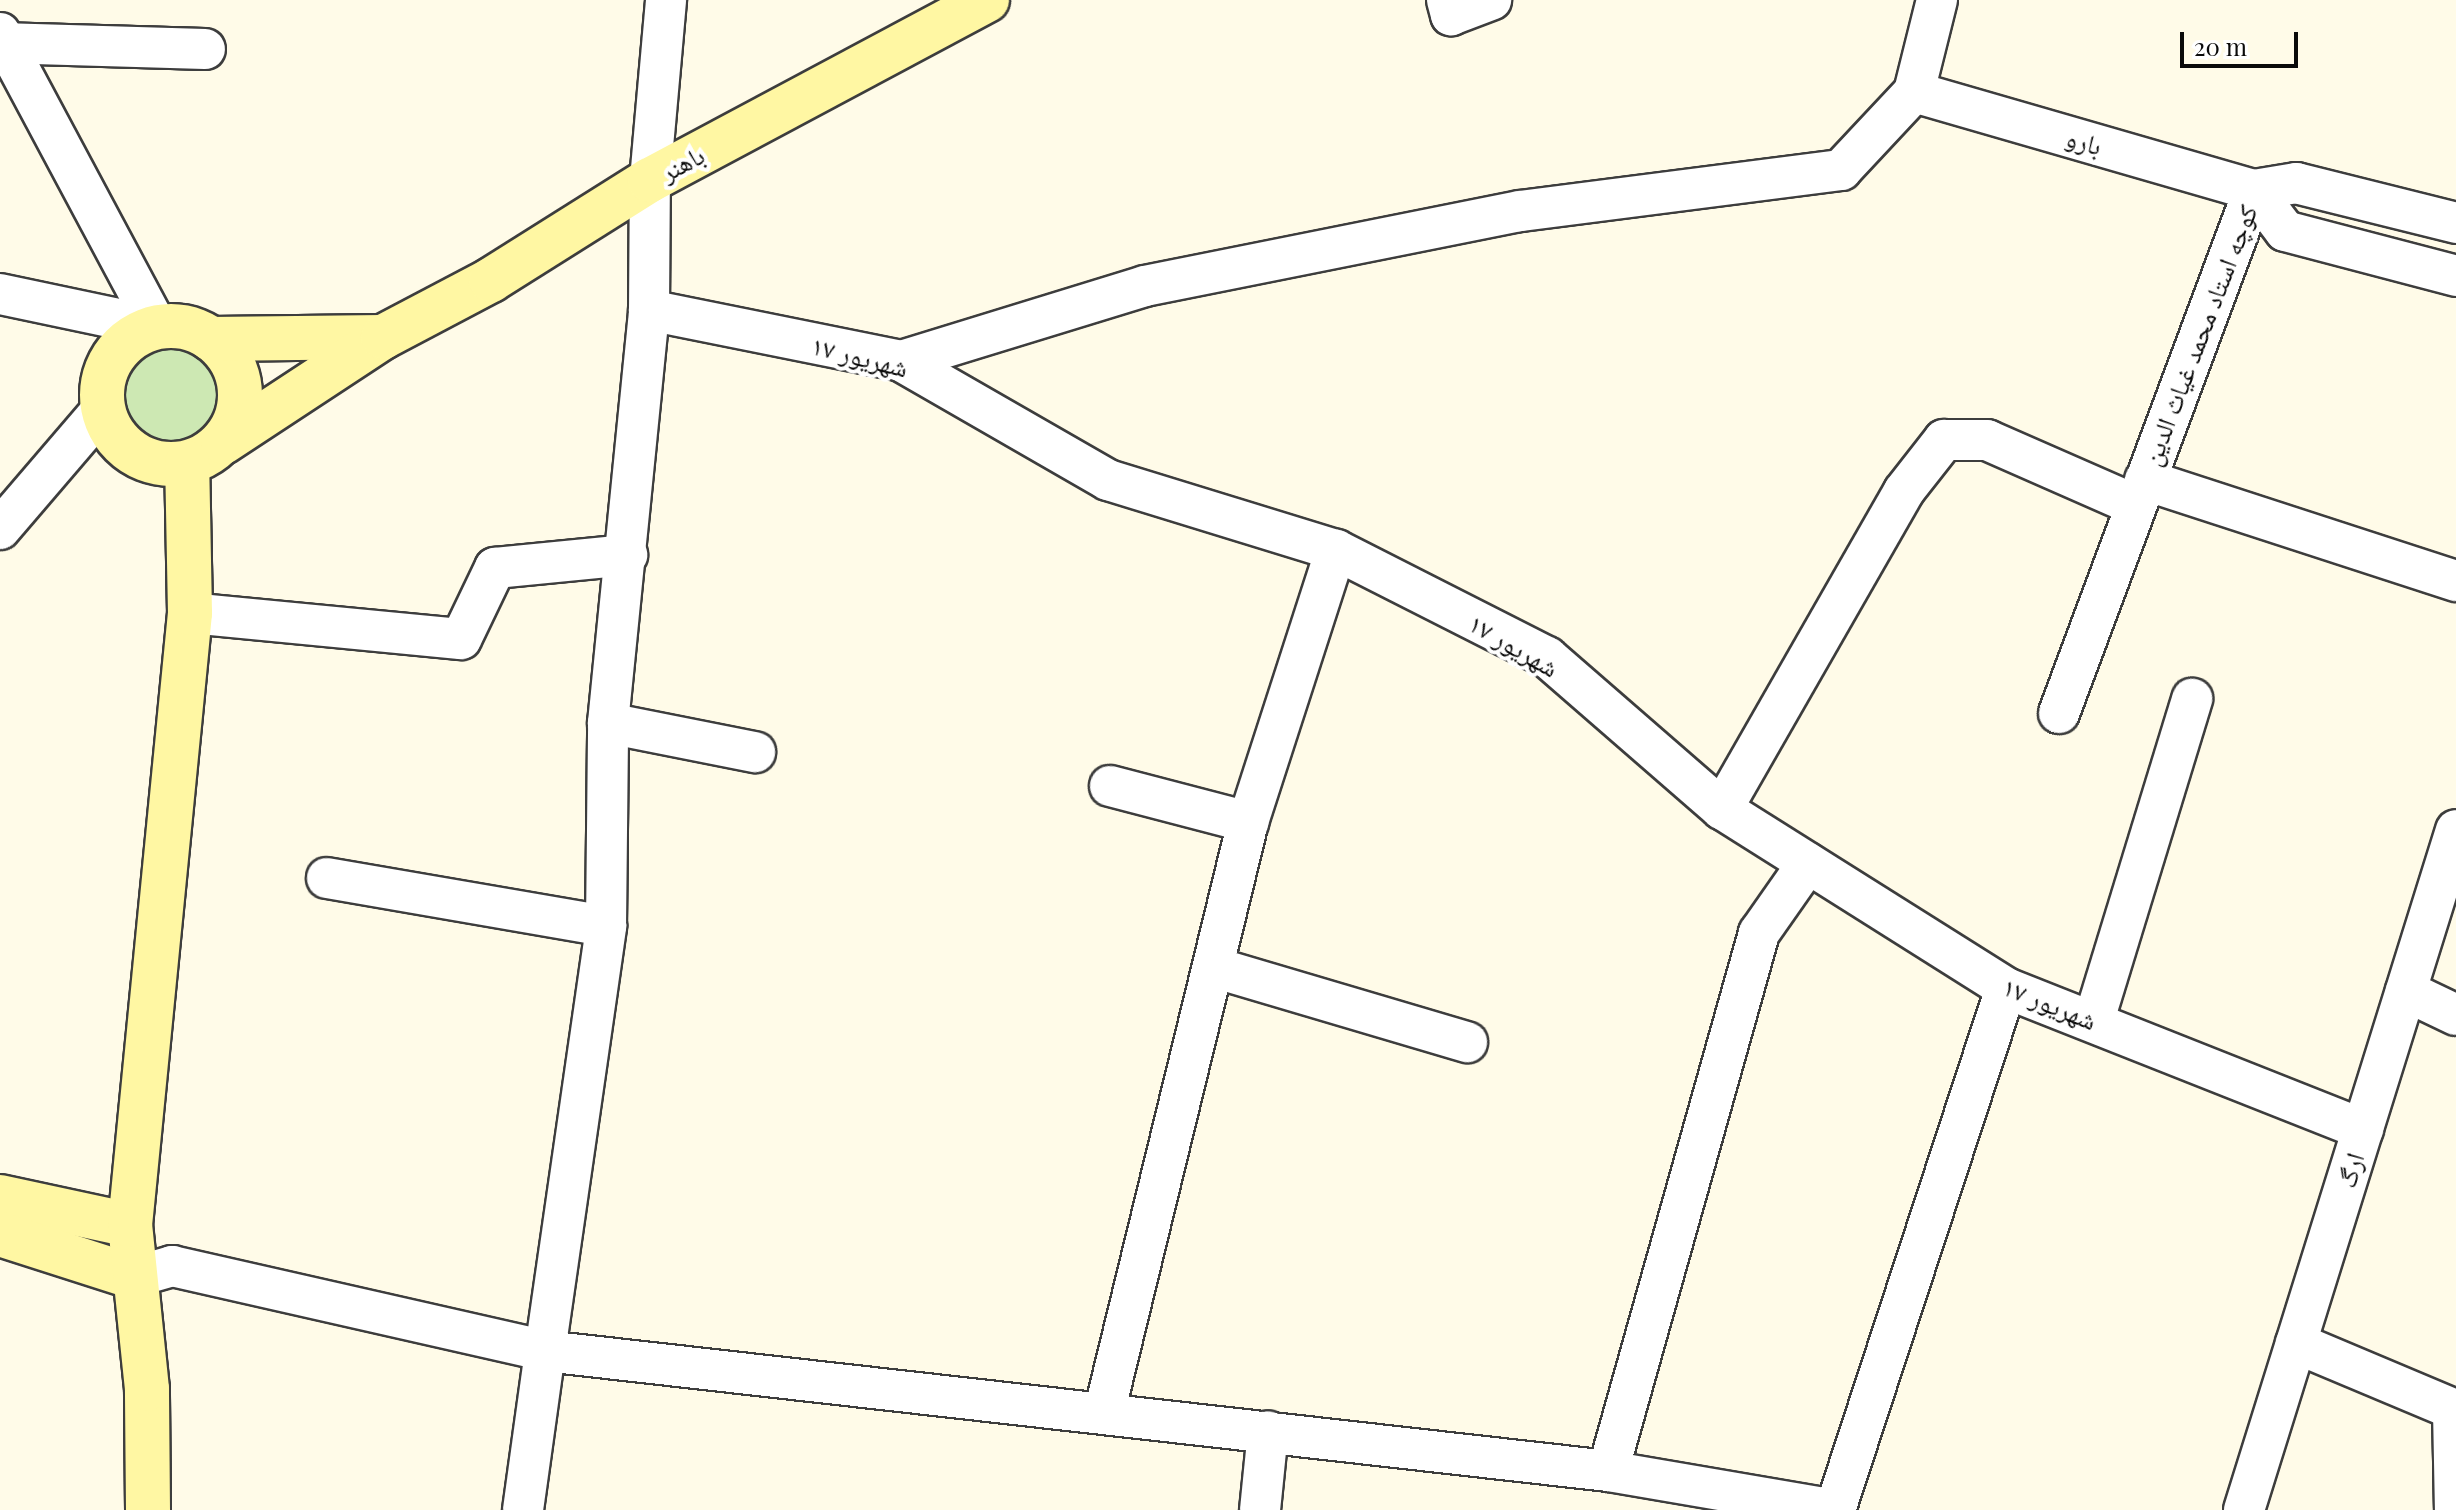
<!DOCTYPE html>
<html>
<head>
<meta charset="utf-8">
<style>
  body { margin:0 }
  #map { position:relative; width:2456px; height:1510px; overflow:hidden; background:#fffbe8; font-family:"Playfair Display","Noto Naskh Arabic",serif }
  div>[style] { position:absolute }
  .green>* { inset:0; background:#cde8b3 }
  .round { border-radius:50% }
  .roads { filter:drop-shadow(2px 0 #3d3d3d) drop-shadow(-2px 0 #3d3d3d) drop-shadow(0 2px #3d3d3d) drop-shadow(0 -2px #3d3d3d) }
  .street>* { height:40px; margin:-20px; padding:0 20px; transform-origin:20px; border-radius:20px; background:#fff }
  .secondary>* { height:44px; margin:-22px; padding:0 22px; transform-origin:22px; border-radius:22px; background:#fff7a3 }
  .secondary>.ring { margin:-22px; padding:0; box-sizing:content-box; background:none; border:44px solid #fff7a3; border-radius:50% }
  span { translate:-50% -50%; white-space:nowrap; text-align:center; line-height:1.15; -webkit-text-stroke:8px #fff; paint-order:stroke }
  .street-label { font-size:26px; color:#0a0a0a }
  .scale { position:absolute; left:2180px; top:32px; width:118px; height:36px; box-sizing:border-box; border:4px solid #0a0a0a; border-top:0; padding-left:10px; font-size:24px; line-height:28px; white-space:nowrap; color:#0a0a0a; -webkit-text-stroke:6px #fff; paint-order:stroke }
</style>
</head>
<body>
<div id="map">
  <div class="green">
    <i class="round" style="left:117px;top:340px;width:104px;height:104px"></i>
  </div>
  <div class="roads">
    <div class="street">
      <i style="left:1447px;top:0;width:16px;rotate:75deg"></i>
      <i style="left:1451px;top:15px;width:43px;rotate:-20.6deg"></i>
      <i style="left:0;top:33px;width:333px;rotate:61.9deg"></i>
      <i style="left:0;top:43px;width:205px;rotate:1.7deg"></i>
      <i style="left:1914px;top:92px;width:354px;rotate:16.1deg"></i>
      <i style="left:2254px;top:190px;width:43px;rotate:-9.5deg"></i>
      <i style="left:2296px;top:183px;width:165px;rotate:14deg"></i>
      <i style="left:2254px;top:190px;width:51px;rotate:52.9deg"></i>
      <i style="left:2285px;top:231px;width:177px;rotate:14.7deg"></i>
      <i style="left:0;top:294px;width:160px;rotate:11.9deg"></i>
      <i style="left:649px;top:310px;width:257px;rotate:11.4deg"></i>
      <i style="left:901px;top:361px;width:239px;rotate:29.9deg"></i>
      <i style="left:1108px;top:480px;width:239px;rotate:17.1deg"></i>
      <i style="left:1336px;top:550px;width:237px;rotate:26.9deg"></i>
      <i style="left:1547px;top:657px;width:232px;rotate:41deg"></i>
      <i style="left:1722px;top:809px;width:336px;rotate:32.2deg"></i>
      <i style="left:2006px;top:988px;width:384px;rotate:21.6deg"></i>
      <i style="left:901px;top:361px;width:255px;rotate:-17.1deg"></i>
      <i style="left:1145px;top:286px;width:382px;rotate:-11.3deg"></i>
      <i style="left:1520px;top:211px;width:324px;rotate:-7.3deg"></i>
      <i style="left:1841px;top:170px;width:107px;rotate:-46.9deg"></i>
      <i style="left:1914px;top:92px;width:95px;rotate:-76deg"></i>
      <i style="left:2145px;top:480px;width:327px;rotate:18deg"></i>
      <i style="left:0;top:529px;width:157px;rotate:-49.4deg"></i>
      <i style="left:190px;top:613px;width:272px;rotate:5.5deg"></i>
      <i style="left:461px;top:639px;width:79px;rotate:-64.4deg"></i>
      <i style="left:495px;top:568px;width:133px;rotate:-5.6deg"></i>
      <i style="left:2059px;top:713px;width:558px;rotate:-69.55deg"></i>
      <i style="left:608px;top:723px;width:150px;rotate:11.2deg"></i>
      <i style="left:1110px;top:786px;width:143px;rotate:14.6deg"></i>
      <i style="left:1722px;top:809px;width:366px;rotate:-60.2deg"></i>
      <i style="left:1904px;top:491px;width:65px;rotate:-51.9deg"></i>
      <i style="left:1944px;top:440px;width:43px"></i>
      <i style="left:1987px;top:440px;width:162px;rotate:23.7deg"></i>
      <i style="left:327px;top:878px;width:283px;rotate:9.8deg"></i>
      <i style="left:1213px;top:967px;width:265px;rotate:16.5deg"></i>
      <i style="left:2406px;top:991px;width:55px;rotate:25.6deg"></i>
      <i style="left:2094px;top:1020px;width:336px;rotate:-73deg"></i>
      <i style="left:134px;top:1277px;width:40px;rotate:-16deg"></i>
      <i style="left:172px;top:1266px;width:383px;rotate:12.8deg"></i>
      <i style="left:545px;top:1351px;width:429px;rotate:-81.8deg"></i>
      <i style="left:606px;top:926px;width:203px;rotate:-89.4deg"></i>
      <i style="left:608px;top:723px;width:415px;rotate:-84.3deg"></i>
      <i style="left:649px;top:310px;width:130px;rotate:-89.6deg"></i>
      <i style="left:650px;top:180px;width:181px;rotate:-84.9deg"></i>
      <i style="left:2296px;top:1343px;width:170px;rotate:22.8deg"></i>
      <i style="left:2453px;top:1409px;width:101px;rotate:88.9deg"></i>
      <i style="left:1104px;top:1413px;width:608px;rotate:-76.31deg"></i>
      <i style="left:1248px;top:822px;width:286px;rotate:-72.1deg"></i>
      <i style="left:1608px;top:1471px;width:559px;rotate:-74.32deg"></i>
      <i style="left:1759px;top:933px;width:85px;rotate:-55deg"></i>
      <i style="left:523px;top:1510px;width:161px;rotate:-82.1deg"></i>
      <i style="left:545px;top:1351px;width:1070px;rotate:6.44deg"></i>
      <i style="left:1608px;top:1471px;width:230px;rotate:9.7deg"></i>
      <i style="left:1260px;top:1510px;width:79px;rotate:-84.2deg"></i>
      <i style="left:1835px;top:1510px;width:549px;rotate:-71.86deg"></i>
      <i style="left:2244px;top:1510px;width:712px;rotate:-72.68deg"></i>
    </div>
    <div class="secondary">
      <i class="ring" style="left:102px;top:326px;width:94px;height:94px"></i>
      <i style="left:211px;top:339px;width:172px;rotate:-0.7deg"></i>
      <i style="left:223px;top:442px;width:191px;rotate:-33.3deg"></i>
      <i style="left:383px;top:337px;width:122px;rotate:-27.8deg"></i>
      <i style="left:491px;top:280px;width:188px;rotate:-32.2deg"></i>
      <i style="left:650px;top:180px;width:382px;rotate:-28.1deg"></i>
      <i style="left:0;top:1197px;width:133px;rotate:12.2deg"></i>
      <i style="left:0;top:1234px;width:141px;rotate:17.8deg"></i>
      <i style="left:148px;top:1510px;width:121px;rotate:-90.5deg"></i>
      <i style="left:147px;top:1389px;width:165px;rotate:-95.9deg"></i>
      <i style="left:130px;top:1225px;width:615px;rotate:-84.4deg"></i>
      <i style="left:190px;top:613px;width:150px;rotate:-91.1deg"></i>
    </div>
  </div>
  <div class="street-label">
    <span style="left:2084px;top:141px;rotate:16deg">بارو</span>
    <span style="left:682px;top:163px;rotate:-28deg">باهنر</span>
    <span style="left:2199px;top:335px;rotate:-69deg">کوچه استاد محمد غیاث الدین</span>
    <span style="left:860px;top:356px;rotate:14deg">۱۷ شهریور</span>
    <span style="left:1514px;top:645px;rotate:30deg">۱۷ شهریور</span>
    <span style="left:2050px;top:1003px;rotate:22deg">۱۷ شهریور</span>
    <span style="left:2350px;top:1170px;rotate:-73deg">ارگ</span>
  </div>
  <div class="scale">20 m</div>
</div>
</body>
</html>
